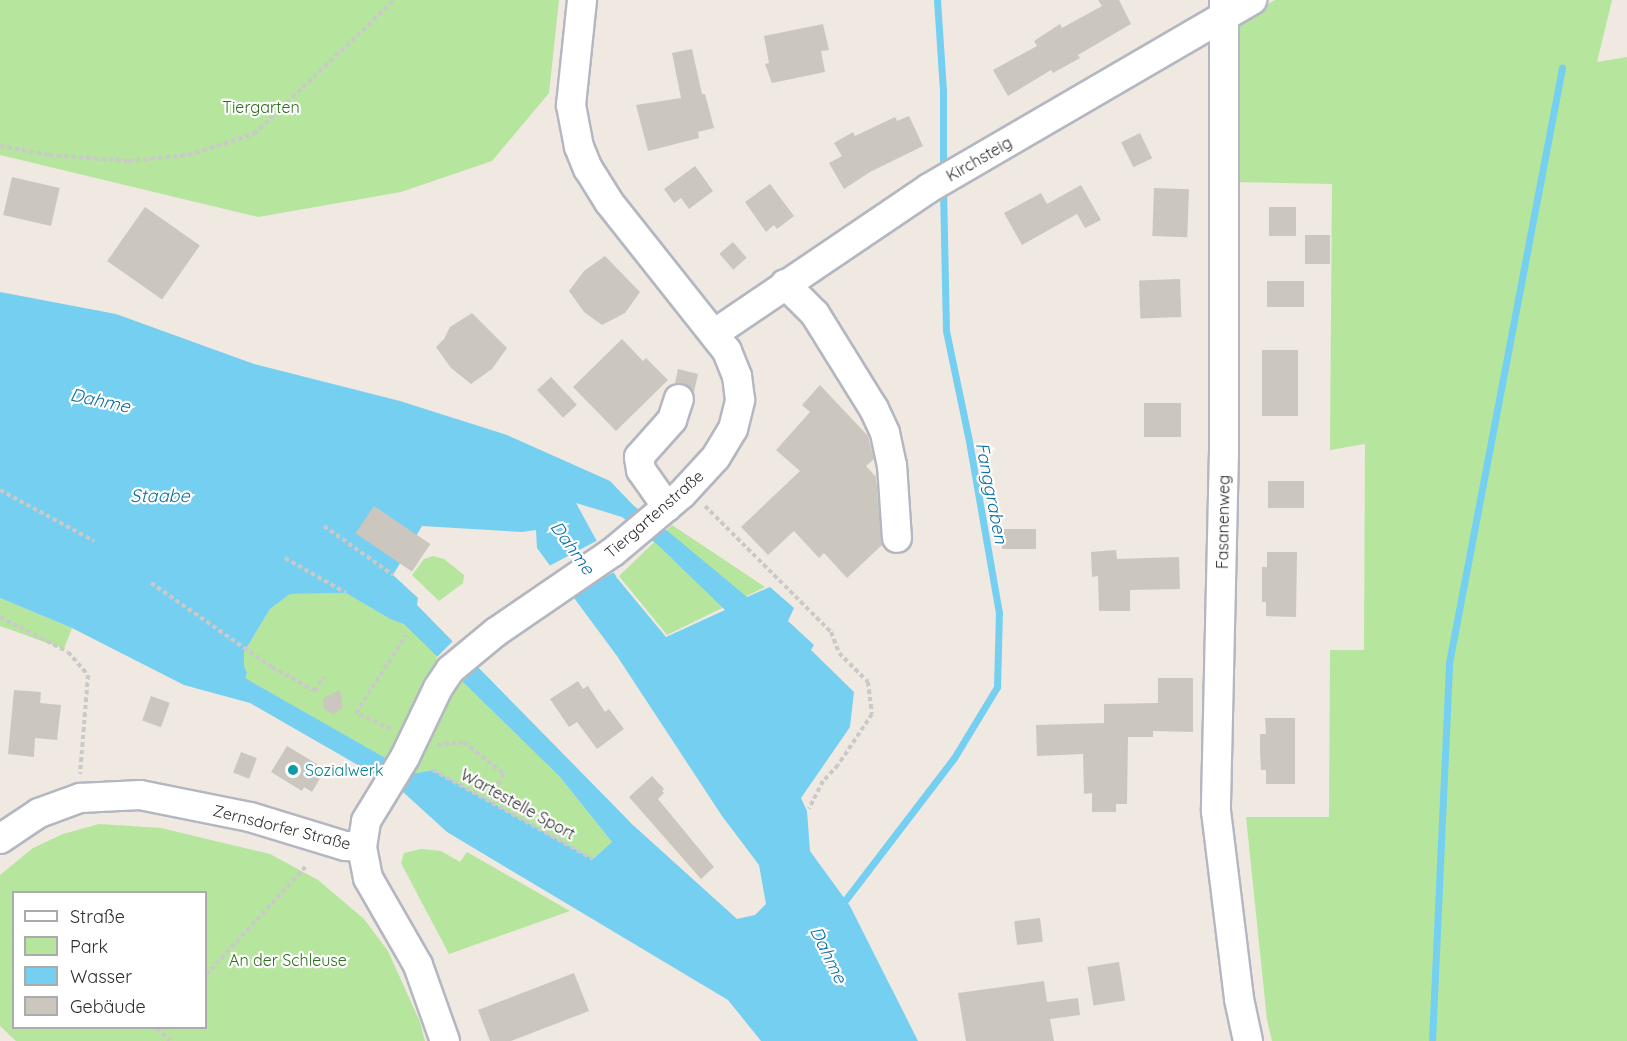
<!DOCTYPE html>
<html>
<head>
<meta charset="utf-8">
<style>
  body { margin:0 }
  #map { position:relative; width:1627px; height:1041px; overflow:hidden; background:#efe9e1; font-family:Quicksand,sans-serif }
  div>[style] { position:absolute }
  .green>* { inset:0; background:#b6e59e }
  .water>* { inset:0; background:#75cff0 }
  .pier>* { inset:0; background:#efe9e1; transform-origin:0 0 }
  .stream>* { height:7px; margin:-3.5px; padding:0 3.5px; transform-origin:3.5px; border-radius:3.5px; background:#75cff0 }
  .building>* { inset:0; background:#cbc7bf; transform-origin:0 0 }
  .path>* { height:4px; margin-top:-2px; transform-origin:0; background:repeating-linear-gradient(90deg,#c9c9c9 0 4.5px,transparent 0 7.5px) }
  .roads { filter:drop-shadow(2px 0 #b4b7c1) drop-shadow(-2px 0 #b4b7c1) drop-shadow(0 2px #b4b7c1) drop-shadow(0 -2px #b4b7c1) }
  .minor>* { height:28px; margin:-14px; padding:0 14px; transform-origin:14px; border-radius:14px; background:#fff }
  .dots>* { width:16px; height:16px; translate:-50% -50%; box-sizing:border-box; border:3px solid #fff; border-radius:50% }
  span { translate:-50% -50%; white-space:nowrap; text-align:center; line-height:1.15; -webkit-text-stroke:4.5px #fff; paint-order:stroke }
  .park-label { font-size:16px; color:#2c6e1b }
  .street-label { font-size:16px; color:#2e2e2e }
  .culture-label { font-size:16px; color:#0d838f }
  .left { translate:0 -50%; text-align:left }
  .water-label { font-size:18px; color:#0d6fa3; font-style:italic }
  .legend { position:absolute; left:12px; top:891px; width:195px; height:138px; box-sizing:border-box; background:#fff; border:2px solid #ababab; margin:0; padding:8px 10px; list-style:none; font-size:18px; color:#2e2e2e }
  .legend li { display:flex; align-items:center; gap:12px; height:30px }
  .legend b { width:30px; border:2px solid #ababab }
</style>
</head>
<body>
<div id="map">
  <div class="green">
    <i style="clip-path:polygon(0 0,559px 0,549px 93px,492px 161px,401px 192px,258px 217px,0 155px)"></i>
    <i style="clip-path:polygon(1275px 0,1612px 0,1597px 62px,1627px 57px,1627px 1041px,1272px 1041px,1267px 1020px,1246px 817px,1329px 817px,1330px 650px,1364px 650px,1365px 444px,1330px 450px,1332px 184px,1233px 182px,1235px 31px,1255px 12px)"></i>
    <i style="clip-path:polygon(672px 525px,765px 587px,667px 635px,619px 576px)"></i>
    <i style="clip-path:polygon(433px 556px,444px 559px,464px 575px,463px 583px,439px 601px,412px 575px,424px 559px)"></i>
    <i style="clip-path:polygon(346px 593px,390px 619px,404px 623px,560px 777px,612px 842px,593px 859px,433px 770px,417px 773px,410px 772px,244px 678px,247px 673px,244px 666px,244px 652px,270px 609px,290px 594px)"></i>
    <i style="clip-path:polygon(0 598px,72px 628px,64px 649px,0 626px)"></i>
    <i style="clip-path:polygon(evenodd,99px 824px,161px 828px,270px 854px,318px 880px,364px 919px,388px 951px,420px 1022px,425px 1041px,16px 1041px,0 1026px,0 875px,33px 848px,63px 834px,99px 824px,14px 892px,206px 892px,206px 1028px,14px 1028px,14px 892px)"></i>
    <i style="clip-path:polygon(421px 849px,441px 851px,460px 862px,467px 852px,570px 911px,449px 954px,401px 863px,404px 853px)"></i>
  </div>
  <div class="water">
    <i style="clip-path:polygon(evenodd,0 292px,116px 314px,254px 364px,400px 401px,507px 435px,610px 481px,634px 506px,670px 533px,747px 597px,770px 587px,794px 608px,788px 621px,814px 645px,811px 650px,854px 692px,850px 727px,801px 798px,807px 811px,810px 851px,850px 906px,918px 1041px,761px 1041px,728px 1000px,447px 832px,403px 792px,370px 772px,250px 703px,184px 685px,72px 628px,0 598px,0 292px,576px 503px,622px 517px,659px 546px,725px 610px,666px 637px,617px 578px,576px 503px,0 292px,422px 526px,522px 532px,536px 530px,537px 548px,617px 656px,722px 816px,759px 865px,766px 904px,755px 915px,737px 919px,630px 822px,417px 605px,418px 598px,393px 575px,422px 526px,0 292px,346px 593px,390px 619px,404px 624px,560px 777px,612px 842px,593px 859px,433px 770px,417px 773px,410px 772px,245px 678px,247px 673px,244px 666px,244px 652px,270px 609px,290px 594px,346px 593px)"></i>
  </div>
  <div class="pier">
    <i style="left:600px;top:539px;width:36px;height:57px;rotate:62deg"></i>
    <i style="clip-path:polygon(454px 640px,478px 667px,462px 682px,436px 658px)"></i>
    <i style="left:632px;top:820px;width:102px;height:3px;rotate:42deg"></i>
  </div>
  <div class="stream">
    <i style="left:937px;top:0;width:90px;rotate:86.2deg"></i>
    <i style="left:943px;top:90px;width:81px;rotate:90deg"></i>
    <i style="left:840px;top:907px;width:188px;rotate:-52.6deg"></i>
    <i style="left:954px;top:758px;width:83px;rotate:-58.8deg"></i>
    <i style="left:997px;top:687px;width:74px;rotate:-88.5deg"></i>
    <i style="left:999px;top:613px;width:180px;rotate:-99.9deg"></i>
    <i style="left:968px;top:436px;width:107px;rotate:-101.8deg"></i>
    <i style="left:946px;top:331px;width:143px;rotate:-91.2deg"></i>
    <i style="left:1432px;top:1041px;width:378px;rotate:-87.4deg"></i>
    <i style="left:1449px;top:663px;width:606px;rotate:-79.25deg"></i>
  </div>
  <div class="building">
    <i style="clip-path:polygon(1098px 0,1119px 0,1131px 24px,1078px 55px,1080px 58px,1053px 73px,1051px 70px,1008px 96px,993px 70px,1037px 46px,1034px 41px,1060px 24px,1062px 28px,1102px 6px)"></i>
    <i style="clip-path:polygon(823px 24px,829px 50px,821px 51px,825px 72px,772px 83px,765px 64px,769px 63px,764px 36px)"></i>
    <i style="clip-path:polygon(692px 49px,702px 94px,705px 94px,714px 128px,698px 132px,699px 138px,648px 151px,636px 105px,681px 98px,672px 53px)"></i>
    <i style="clip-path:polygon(909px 116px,923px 146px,870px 172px,844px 189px,829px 163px,842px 156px,834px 143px,853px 132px,855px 136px,895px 117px,897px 121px)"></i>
    <i style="left:1140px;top:133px;width:28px;height:21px;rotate:64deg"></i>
    <i style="clip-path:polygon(695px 166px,713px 191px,689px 209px,681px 198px,674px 203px,664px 189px)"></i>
    <i style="left:12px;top:177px;width:49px;height:39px;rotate:13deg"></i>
    <i style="clip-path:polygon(770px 184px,794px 216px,777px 229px,774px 225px,766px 232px,745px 202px)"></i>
    <i style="clip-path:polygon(1081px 185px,1101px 220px,1085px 228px,1077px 214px,1022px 245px,1004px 213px,1041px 193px,1047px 204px)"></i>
    <i style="left:1154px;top:188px;width:35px;height:48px;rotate:2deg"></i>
    <i style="left:145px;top:207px;width:67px;height:66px;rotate:35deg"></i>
    <i style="left:1269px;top:207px;width:27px;height:29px"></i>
    <i style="left:1305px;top:235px;width:25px;height:29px"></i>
    <i style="left:733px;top:242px;width:21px;height:18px;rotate:49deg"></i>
    <i style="clip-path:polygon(605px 256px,640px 292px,625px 313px,602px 325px,584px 312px,569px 291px,584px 271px)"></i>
    <i style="left:1180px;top:279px;width:38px;height:41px;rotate:88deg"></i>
    <i style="left:1267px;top:281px;width:37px;height:26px"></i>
    <i style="clip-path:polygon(472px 313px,507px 348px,492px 369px,471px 384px,451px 368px,436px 347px,444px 339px,450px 327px)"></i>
    <i style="clip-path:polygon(622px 339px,643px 361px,646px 358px,668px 380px,616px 431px,573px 387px)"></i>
    <i style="left:1262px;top:350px;width:36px;height:66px"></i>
    <i style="clip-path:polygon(678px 369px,698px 374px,694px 392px,685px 384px,675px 383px)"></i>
    <i style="left:551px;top:377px;width:38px;height:19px;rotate:47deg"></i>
    <i style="clip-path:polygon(820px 385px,868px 436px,874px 459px,866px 466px,876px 477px,882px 545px,847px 578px,824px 553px,819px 558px,794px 531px,768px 555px,741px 527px,800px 471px,776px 450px,810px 412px,802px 405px)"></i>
    <i style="left:1144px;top:403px;width:37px;height:34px"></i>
    <i style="left:1268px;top:481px;width:36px;height:27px"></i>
    <i style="left:374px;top:506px;width:68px;height:33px;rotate:34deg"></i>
    <i style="left:1002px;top:529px;width:34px;height:20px"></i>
    <i style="clip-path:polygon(1116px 550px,1117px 559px,1179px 557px,1180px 589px,1130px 590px,1130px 611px,1099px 611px,1098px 576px,1092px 577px,1091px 552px)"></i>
    <i style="clip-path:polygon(1267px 552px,1297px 552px,1296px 617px,1266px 616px,1266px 602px,1262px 602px,1262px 567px,1267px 567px)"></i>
    <i style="clip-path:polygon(1158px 678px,1193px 678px,1193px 732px,1153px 731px,1153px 737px,1128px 737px,1127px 804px,1116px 804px,1116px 812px,1092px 812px,1092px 793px,1084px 794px,1083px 754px,1037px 756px,1036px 725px,1104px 723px,1104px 704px,1158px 703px)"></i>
    <i style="clip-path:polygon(578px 681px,583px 689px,588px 686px,605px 712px,609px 709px,624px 729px,597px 749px,577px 722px,569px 727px,550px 699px)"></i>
    <i style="clip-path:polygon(14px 690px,41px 692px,40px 703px,61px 705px,57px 740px,35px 738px,34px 757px,8px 754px)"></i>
    <i style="clip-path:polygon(340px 690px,343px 708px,333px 714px,324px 709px,323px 698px)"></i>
    <i style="left:151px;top:696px;width:20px;height:26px;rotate:20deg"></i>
    <i style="clip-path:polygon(1265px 718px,1295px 718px,1295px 784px,1266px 784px,1266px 770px,1261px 770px,1260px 751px,1260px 734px,1266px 734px)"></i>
    <i style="clip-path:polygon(287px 746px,317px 764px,315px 768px,323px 773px,312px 792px,304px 787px,302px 791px,271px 772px)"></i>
    <i style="left:241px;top:752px;width:17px;height:22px;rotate:21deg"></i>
    <i style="clip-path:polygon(652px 776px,664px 789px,662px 791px,664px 793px,658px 799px,714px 867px,701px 879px,629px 797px)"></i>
    <i style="left:1040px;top:918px;width:24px;height:26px;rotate:83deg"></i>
    <i style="left:1119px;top:962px;width:39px;height:32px;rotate:81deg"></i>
    <i style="clip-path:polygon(574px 973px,589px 1011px,511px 1041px,490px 1041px,478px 1010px)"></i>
    <i style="clip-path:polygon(1044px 981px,1047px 1002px,1078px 998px,1080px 1015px,1050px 1019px,1054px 1041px,966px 1041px,958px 993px)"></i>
  </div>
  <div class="path">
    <i style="left:0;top:146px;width:50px;rotate:10.4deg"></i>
    <i style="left:49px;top:155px;width:79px;rotate:4.3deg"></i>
    <i style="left:128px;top:161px;width:60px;rotate:-5.7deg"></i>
    <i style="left:188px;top:155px;width:69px;rotate:-17.7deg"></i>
    <i style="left:254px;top:134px;width:194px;rotate:-43.7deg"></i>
    <i style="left:0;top:490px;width:107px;rotate:28.5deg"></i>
    <i style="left:705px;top:506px;width:178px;rotate:45deg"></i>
    <i style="left:831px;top:632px;width:22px;rotate:69deg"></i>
    <i style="left:839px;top:653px;width:41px;rotate:45deg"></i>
    <i style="left:868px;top:682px;width:32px;rotate:83deg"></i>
    <i style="left:872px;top:714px;width:61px;rotate:123.7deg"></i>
    <i style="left:838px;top:765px;width:22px;rotate:133deg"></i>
    <i style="left:823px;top:781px;width:31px;rotate:117deg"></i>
    <i style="left:324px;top:526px;width:85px;rotate:35.4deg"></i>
    <i style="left:285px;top:558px;width:70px;rotate:29.8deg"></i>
    <i style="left:151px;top:583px;width:147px;rotate:34.8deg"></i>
    <i style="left:272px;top:667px;width:49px;rotate:29.2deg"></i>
    <i style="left:315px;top:691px;width:17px;rotate:-59deg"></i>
    <i style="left:0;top:617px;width:76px;rotate:27.2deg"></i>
    <i style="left:68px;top:652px;width:30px;rotate:49deg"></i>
    <i style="left:88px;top:675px;width:99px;rotate:94.6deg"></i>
    <i style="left:391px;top:729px;width:38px;rotate:-155deg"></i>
    <i style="left:356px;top:713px;width:93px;rotate:-57.3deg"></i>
    <i style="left:437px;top:745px;width:27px;rotate:-6deg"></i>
    <i style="left:464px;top:742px;width:51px;rotate:38.7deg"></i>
    <i style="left:504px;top:774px;width:26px;rotate:119deg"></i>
    <i style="left:433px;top:770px;width:183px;rotate:29.1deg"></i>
    <i style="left:206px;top:975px;width:149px;rotate:-47.4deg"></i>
    <i style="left:157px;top:1028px;width:18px;rotate:45deg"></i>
  </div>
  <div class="roads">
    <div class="minor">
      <i style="left:1224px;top:0;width:451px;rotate:90deg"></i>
      <i style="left:1224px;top:451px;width:360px;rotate:91.3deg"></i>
      <i style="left:1216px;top:811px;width:189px;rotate:83deg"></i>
      <i style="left:1239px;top:999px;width:43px;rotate:77.9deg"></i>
      <i style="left:785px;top:284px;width:42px;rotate:45deg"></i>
      <i style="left:815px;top:314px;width:112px;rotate:58.2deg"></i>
      <i style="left:874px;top:409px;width:26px;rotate:65deg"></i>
      <i style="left:885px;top:433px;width:33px;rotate:78deg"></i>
      <i style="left:892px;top:465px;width:73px;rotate:86.1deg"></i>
      <i style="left:715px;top:333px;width:258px;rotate:-34.1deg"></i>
      <i style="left:929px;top:188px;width:374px;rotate:-30.2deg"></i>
      <i style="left:667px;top:507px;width:45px;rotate:-125.1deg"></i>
      <i style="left:641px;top:470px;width:13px;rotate:-99deg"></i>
      <i style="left:639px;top:457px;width:50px;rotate:-48.3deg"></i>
      <i style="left:672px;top:420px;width:22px;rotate:-72deg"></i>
      <i style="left:0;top:839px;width:47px;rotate:-33.7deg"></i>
      <i style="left:39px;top:813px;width:44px;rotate:-20.1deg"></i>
      <i style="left:80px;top:798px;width:60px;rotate:-2.9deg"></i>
      <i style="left:140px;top:795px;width:112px;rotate:11.3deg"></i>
      <i style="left:250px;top:817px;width:99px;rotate:17deg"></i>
      <i style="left:345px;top:846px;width:17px;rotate:3deg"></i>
      <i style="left:445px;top:1041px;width:81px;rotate:-109.6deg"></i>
      <i style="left:418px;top:965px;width:100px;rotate:-119.9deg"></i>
      <i style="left:368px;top:878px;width:32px;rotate:-101deg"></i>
      <i style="left:362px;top:847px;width:26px;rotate:-81deg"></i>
      <i style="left:366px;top:821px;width:75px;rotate:-58.6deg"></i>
      <i style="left:405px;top:757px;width:76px;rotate:-64.4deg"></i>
      <i style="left:438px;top:688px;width:22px;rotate:-56deg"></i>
      <i style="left:450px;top:670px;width:60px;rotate:-39.6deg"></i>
      <i style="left:496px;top:632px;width:142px;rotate:-34.4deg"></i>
      <i style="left:613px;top:552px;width:90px;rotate:-40deg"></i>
      <i style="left:682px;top:494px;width:50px;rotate:-47.4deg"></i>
      <i style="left:716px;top:457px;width:33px;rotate:-59deg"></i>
      <i style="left:733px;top:429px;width:30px;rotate:-76deg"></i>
      <i style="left:740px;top:400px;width:24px;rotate:-97deg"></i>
      <i style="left:737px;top:376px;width:27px;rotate:-112deg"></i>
      <i style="left:727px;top:351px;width:190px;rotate:-128.4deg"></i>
      <i style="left:609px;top:202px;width:39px;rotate:-122deg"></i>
      <i style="left:588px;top:169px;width:24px;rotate:-112deg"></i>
      <i style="left:579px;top:147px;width:43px;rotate:-100.8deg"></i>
      <i style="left:571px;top:105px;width:106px;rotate:-84deg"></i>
    </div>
  </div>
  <div class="dots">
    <i style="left:293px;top:770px;background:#0f9aa8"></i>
  </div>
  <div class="park-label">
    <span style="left:261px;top:107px">Tiergarten</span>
    <span style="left:288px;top:960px">An der Schleuse</span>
  </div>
  <div class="street-label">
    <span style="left:979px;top:159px;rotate:-30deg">Kirchsteig</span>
    <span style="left:654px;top:514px;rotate:-41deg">Tiergartenstraße</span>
    <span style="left:1223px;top:522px;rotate:-89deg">Fasanenweg</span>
    <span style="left:518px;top:804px;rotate:29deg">Wartestelle Sport</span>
    <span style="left:282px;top:827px;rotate:14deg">Zernsdorfer Straße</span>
  </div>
  <div class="culture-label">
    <span class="left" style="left:305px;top:770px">Sozialwerk</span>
  </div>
  <div class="water-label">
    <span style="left:100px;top:401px;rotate:12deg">Dahme</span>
    <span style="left:991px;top:493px;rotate:79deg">Fanggraben</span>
    <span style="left:160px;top:496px">Staabe</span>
    <span style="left:572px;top:548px;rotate:54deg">Dahme</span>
    <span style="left:828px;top:955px;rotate:64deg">Dahme</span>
  </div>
  <ul class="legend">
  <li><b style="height:8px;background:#fff"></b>Straße</li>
  <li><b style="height:16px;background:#b6e59e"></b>Park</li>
  <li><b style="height:16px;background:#75cff0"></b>Wasser</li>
  <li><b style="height:16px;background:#cbc7bf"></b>Gebäude</li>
  </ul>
</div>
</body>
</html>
